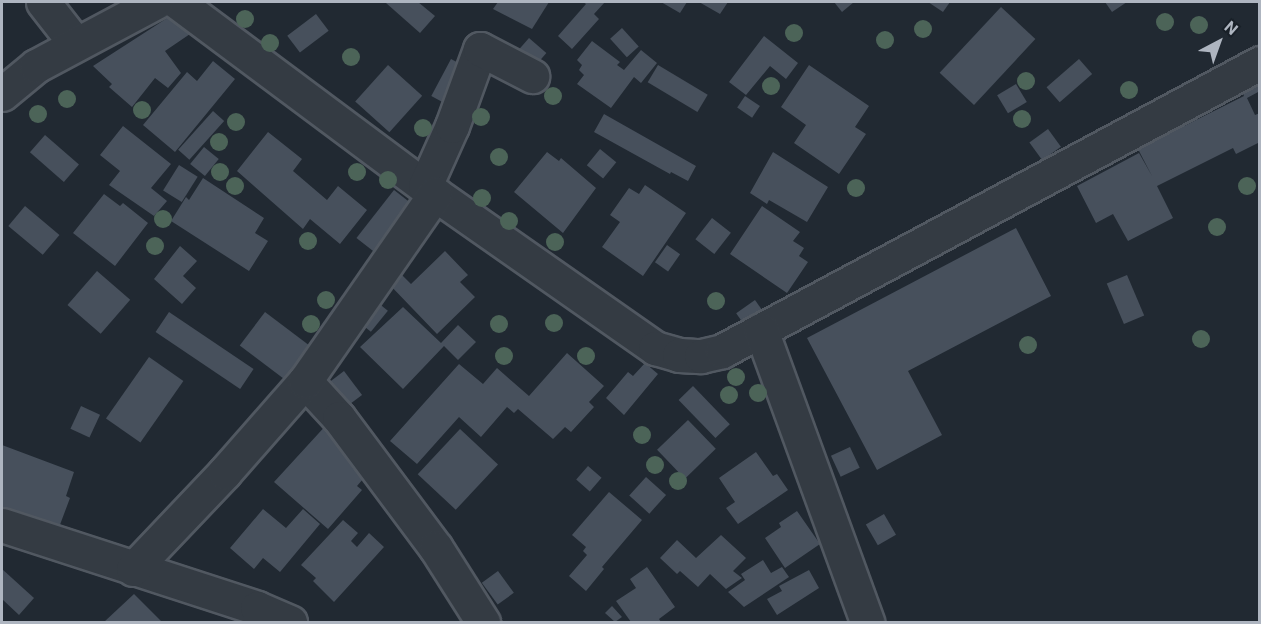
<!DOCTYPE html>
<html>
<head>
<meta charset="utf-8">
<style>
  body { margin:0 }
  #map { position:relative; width:1261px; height:624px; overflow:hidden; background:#212932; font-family:Roboto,sans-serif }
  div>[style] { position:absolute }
  .building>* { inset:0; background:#47505c; transform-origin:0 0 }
  .roads { filter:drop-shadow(2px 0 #515861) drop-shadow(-2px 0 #515861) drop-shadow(0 2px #515861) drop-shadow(0 -2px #515861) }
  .street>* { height:33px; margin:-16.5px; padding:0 16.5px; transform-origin:16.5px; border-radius:16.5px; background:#343b43 }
  .trees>* { width:18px; height:18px; margin:-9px; border-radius:50%; background:#4c6458 }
  span { translate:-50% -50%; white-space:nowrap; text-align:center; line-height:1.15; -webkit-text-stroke:6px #192028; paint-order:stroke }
  .frame { position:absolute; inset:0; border:3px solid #aeb5c0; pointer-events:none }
  .north { position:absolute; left:1189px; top:12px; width:60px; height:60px; -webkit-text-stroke:4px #192028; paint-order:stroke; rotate:41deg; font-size:16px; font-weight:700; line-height:24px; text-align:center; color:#aeb5c0 }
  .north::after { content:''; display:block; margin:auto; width:21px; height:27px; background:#aeb5c0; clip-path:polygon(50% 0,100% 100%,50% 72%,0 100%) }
</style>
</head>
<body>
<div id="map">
  <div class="building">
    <i style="clip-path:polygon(388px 2px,418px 2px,435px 16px,420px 33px,386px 3px)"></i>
    <i style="clip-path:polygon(498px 2px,549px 2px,532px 29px,493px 9px)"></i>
    <i style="clip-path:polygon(583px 2px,605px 2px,594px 14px,599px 19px,572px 49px,558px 36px,586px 4px)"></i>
    <i style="clip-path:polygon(661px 2px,687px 2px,680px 13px)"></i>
    <i style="clip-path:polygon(699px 2px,728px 2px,720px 14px)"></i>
    <i style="clip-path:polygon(834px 2px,854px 2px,842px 12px)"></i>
    <i style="clip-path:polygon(928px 2px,950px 2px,943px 12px)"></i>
    <i style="clip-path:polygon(1105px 2px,1127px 2px,1112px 12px)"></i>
    <i style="left:1001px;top:7px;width:47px;height:90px;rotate:43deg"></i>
    <i style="left:316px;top:14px;width:21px;height:36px;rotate:53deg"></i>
    <i style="clip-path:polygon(172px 15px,190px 34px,165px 51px,181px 73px,168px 88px,155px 78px,132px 107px,109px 87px,112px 84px,93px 66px)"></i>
    <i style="left:622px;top:28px;width:25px;height:16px;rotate:48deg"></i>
    <i style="clip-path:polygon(764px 36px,798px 63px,786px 79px,770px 66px,746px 95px,729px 82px)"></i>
    <i style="left:529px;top:38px;width:23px;height:24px;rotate:41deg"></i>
    <i style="clip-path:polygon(592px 41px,620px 62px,617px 65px,624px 70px,641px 50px,657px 63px,641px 83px,634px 77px,611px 108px,577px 84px,584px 75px,579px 70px,582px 65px,577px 60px)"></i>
    <i style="left:451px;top:59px;width:21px;height:42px;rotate:28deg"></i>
    <i style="left:1079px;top:59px;width:20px;height:43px;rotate:49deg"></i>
    <i style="clip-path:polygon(213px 61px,235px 79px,175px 152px,143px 125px,187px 72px,197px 81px)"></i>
    <i style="left:388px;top:65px;width:46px;height:49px;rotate:42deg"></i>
    <i style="left:658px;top:65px;width:58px;height:20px;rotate:31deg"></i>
    <i style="clip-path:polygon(809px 65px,869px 106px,855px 127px,866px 134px,839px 174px,794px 143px,806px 125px,781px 107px)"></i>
    <i style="clip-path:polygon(1260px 75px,1260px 91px,1247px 98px,1255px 115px,1260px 113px,1260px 142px,1236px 154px,1233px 148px,1157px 186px,1173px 218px,1128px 241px,1113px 214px,1096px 223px,1077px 186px,1139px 153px,1152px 176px,1138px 149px,1244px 96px,1239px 85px)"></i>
    <i style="left:1016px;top:84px;width:21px;height:22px;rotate:59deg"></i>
    <i style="left:745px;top:96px;width:18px;height:14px;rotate:34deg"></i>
    <i style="left:213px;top:111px;width:15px;height:52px;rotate:42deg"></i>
    <i style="clip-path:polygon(604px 114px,696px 166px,688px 181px,671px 172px,670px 174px,594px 132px)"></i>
    <i style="clip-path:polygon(123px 126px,171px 164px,151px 188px,167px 201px,154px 216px,109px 185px,120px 171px,100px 155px)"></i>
    <i style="left:1048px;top:129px;width:22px;height:23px;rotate:54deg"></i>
    <i style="clip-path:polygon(268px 132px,302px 159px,293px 171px,327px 200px,338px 186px,367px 210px,340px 244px,310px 219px,303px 229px,237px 171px)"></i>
    <i style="left:45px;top:135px;width:45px;height:23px;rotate:41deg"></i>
    <i style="left:204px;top:147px;width:19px;height:22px;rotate:39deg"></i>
    <i style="left:600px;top:149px;width:21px;height:21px;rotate:39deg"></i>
    <i style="clip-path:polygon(547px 152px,559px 161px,561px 158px,596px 188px,563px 233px,514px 192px)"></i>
    <i style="clip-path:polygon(773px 152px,828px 187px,807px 222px,769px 200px,767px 204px,750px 193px)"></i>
    <i style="left:179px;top:165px;width:22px;height:30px;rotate:32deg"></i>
    <i style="clip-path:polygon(203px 178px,264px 218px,255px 233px,268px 241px,249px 271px,171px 221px,186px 197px,189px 200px)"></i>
    <i style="clip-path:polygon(645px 185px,686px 213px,643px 276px,602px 247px,620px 222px,610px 215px,629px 188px,639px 194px)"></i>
    <i style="left:394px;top:190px;width:24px;height:61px;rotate:38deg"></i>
    <i style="clip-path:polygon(104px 194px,120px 206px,123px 203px,148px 223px,115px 266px,73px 233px)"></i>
    <i style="left:25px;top:206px;width:45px;height:26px;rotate:40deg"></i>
    <i style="clip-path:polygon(762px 206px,800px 232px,793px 241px,804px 248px,799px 256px,808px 262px,787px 293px,730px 254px)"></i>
    <i style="left:712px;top:218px;width:24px;height:27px;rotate:38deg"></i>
    <i style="clip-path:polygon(1016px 228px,1051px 296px,908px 371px,942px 435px,877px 470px,807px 338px)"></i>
    <i style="left:667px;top:245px;width:16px;height:21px;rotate:35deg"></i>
    <i style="clip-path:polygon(180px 246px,197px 261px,183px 276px,196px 288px,182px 304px,154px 279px)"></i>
    <i style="clip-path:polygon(445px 251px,468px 275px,460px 282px,475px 297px,437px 334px,387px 282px,398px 271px,411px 284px)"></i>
    <i style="left:97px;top:271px;width:44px;height:45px;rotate:41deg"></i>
    <i style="left:1127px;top:275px;width:44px;height:22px;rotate:67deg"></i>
    <i style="left:755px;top:300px;width:21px;height:23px;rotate:55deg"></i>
    <i style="left:377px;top:302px;width:14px;height:27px;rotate:39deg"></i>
    <i style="clip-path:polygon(403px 307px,441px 343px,458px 325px,476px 342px,458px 360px,444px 346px,403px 389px,360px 347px)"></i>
    <i style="left:169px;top:312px;width:102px;height:24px;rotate:34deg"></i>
    <i style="left:265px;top:312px;width:56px;height:42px;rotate:37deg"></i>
    <i style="clip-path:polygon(567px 353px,604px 386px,589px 402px,594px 407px,571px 432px,565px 427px,553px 439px,518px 409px,514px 413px,507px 407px,481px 437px,459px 417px,417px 464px,390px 441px,459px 364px,483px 384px,497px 368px,529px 396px)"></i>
    <i style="left:149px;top:357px;width:42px;height:75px;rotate:35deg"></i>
    <i style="clip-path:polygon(645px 363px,658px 374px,624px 415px,606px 398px,628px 372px,633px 376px)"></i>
    <i style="left:344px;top:371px;width:30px;height:21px;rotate:53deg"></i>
    <i style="left:693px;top:386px;width:53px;height:20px;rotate:46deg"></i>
    <i style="left:81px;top:406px;width:21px;height:25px;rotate:25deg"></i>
    <i style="left:688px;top:420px;width:40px;height:43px;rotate:46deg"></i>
    <i style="clip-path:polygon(329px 422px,369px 472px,357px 486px,362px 490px,328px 529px,274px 482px)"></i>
    <i style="left:460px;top:429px;width:52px;height:62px;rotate:43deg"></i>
    <i style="clip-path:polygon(2px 445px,74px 472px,66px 496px,70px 498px,58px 530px,2px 509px)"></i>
    <i style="left:850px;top:447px;width:23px;height:21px;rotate:65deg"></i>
    <i style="clip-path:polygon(756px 452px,773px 476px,777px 474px,788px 490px,738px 524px,726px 508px,735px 502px,719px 478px)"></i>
    <i style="left:588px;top:466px;width:18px;height:18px;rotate:41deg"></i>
    <i style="left:646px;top:477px;width:27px;height:25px;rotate:42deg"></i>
    <i style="clip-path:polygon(609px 492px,642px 520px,602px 567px,604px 569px,586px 591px,569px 576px,587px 555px,583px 551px,586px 547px,572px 535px)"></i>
    <i style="clip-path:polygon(263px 509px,286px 528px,303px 509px,320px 524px,280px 572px,263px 558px,254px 569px,230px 548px)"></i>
    <i style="clip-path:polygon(797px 511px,820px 544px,785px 568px,765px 538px,781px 527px,779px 523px)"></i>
    <i style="left:884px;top:514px;width:24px;height:21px;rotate:60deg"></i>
    <i style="clip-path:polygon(343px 520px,358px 533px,351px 541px,357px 547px,369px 533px,384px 547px,334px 602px,313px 581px,316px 578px,301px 565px)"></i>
    <i style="clip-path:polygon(721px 535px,746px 558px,733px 571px,742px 578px,726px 589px,710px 574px,698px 587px,680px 571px,677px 574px,660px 558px,677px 540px,696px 558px)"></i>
    <i style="clip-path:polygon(763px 560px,771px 573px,782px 567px,789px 577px,744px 607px,728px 592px,745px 580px,741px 574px)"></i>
    <i style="clip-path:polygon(647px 567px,675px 607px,659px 619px,661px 622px,631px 622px,616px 601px,636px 588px,630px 579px)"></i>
    <i style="clip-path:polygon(2px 569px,34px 598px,19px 615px,2px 599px)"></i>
    <i style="clip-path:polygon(809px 570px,819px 588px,777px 615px,767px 599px,782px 591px,779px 586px)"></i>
    <i style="left:498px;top:571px;width:27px;height:20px;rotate:54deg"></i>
    <i style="clip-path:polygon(134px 594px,162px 622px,104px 622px)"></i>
    <i style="clip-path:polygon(612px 606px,622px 617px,615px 622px,605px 613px)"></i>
  </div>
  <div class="roads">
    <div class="street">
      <i style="left:43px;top:2px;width:52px;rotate:52deg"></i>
      <i style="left:177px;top:2px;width:322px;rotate:36.7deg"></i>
      <i style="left:435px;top:194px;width:269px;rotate:35deg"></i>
      <i style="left:655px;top:348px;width:25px;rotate:16deg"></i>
      <i style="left:679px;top:355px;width:22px;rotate:3deg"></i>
      <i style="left:701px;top:356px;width:22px;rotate:-13deg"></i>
      <i style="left:722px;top:351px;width:610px;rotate:-28.16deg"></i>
      <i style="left:2px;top:94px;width:44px;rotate:-39.5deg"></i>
      <i style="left:36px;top:66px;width:136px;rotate:-28.1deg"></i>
      <i style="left:425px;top:186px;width:66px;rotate:-65.8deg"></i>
      <i style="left:452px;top:126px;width:82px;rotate:-70deg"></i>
      <i style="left:480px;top:49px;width:59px;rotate:27.4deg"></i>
      <i style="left:761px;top:330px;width:311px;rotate:70deg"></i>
      <i style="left:305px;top:381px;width:50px;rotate:47.4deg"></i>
      <i style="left:339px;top:418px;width:162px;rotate:53.3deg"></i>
      <i style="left:436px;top:548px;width:88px;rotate:57.6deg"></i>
      <i style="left:2px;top:525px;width:268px;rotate:18deg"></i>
      <i style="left:257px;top:608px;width:36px;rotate:23deg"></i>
      <i style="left:133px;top:569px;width:134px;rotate:-46.5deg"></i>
      <i style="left:225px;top:472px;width:121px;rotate:-48.7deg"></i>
      <i style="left:305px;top:381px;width:228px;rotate:-55.2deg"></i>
    </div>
  </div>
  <div class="trees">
    <i style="left:245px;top:19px"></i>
    <i style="left:1165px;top:22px"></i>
    <i style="left:1199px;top:25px"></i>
    <i style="left:923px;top:29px"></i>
    <i style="left:794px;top:33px"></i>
    <i style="left:885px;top:40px"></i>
    <i style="left:270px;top:43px"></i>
    <i style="left:351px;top:57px"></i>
    <i style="left:1026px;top:81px"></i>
    <i style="left:771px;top:86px"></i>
    <i style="left:1129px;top:90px"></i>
    <i style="left:553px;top:96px"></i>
    <i style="left:67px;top:99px"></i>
    <i style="left:142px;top:110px"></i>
    <i style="left:38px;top:114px"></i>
    <i style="left:481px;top:117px"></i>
    <i style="left:1022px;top:119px"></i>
    <i style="left:236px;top:122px"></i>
    <i style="left:423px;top:128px"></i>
    <i style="left:219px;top:142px"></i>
    <i style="left:499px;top:157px"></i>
    <i style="left:220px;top:172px"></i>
    <i style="left:357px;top:172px"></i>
    <i style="left:388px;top:180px"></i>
    <i style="left:235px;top:186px"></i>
    <i style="left:1247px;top:186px"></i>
    <i style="left:856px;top:188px"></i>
    <i style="left:482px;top:198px"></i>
    <i style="left:163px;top:219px"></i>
    <i style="left:509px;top:221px"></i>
    <i style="left:1217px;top:227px"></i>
    <i style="left:308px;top:241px"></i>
    <i style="left:555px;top:242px"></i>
    <i style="left:155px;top:246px"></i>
    <i style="left:326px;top:300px"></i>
    <i style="left:716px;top:301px"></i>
    <i style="left:554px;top:323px"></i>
    <i style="left:311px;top:324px"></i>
    <i style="left:499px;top:324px"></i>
    <i style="left:1201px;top:339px"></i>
    <i style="left:1028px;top:345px"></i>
    <i style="left:504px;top:356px"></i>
    <i style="left:586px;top:356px"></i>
    <i style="left:736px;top:377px"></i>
    <i style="left:758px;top:393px"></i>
    <i style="left:729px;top:395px"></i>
    <i style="left:642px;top:435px"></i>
    <i style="left:655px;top:465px"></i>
    <i style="left:678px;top:481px"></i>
  </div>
  <div class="frame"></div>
  <div class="north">N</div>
</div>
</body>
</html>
